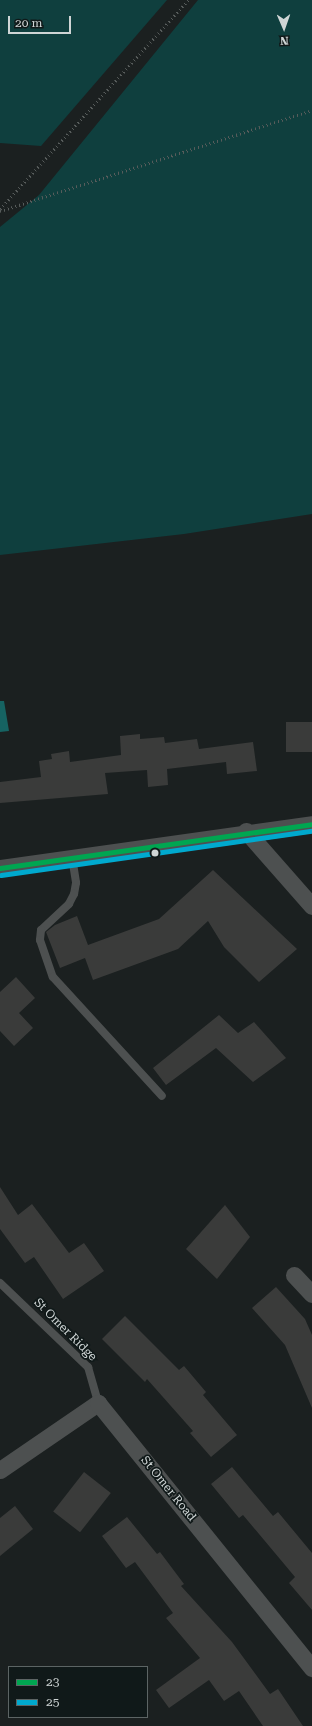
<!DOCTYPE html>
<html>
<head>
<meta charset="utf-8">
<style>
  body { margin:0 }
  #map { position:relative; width:312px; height:1726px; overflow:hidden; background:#1b2020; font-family:"Roboto Serif",serif }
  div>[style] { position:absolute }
  .green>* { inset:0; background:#0f3f3e }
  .water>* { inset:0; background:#166362 }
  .building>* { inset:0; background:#3a3b3a; transform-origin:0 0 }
  .path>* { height:2.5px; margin-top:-1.25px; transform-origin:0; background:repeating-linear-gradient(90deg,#575c5b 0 1px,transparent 0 4px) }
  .service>* { height:8px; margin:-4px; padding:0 4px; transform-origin:4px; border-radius:4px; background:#4d5050 }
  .minor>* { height:17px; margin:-8.5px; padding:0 8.5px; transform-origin:8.5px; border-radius:8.5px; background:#4d5050 }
  .bus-1>* { height:5px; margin:-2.5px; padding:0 2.5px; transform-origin:2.5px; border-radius:2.5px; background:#00a651 }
  .bus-2>* { height:5px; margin:-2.5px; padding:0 2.5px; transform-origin:2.5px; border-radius:2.5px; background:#00a9ce }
  .dots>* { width:11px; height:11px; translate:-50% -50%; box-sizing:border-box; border:2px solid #101919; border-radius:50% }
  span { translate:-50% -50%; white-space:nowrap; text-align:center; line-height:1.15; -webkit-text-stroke:3.5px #101919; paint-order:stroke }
  .street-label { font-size:12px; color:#cfd5d5 }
  .legend { position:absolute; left:8px; top:1666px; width:140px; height:52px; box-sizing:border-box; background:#101919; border:1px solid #5c6464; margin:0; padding:5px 7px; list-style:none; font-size:12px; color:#cfd5d5 }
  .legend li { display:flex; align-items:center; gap:8px; height:20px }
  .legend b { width:20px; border:1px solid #5c6464 }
  .north { position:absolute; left:264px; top:8px; width:40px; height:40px; -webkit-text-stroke:3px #101919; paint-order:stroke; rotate:178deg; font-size:11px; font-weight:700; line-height:16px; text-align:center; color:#cfd5d5 }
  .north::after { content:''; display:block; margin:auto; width:14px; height:18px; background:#cfd5d5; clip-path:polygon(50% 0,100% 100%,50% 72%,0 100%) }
  .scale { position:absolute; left:8px; top:16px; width:63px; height:18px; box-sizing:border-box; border:2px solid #cfd5d5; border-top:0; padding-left:5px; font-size:12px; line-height:14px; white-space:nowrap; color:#cfd5d5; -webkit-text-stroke:3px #101919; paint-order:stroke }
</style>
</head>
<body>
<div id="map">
  <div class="green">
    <i style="clip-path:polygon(0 0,167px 0,41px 146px,0 143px)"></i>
    <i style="clip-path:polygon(198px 0,312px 0,312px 514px,184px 534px,0 555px,0 227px,39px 195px)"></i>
  </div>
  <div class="water">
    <i style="clip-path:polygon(0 701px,4px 701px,9px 731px,0 732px)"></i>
  </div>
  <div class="building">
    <i style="left:312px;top:722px;width:30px;height:26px;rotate:90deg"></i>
    <i style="clip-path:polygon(140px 734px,140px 739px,164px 737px,165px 743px,197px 739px,199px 749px,253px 742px,257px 771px,227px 774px,226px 762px,167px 769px,168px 785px,148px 787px,147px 770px,105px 773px,108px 794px,0 803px,0 782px,41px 777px,39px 761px,52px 759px,51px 754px,69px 751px,70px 762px,121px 755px,120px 736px)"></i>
    <i style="clip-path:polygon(213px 870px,297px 949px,259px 982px,224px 947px,208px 921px,178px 949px,93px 980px,85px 958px,60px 968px,46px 932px,55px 925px,77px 916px,88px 945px,159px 919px)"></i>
    <i style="clip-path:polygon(16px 977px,35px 998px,19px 1013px,33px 1028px,14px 1046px,0 1031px,0 992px)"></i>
    <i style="clip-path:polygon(219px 1015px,238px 1033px,254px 1022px,286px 1058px,253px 1082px,216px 1048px,166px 1085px,153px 1068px)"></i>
    <i style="clip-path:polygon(0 1187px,18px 1215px,32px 1204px,69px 1253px,84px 1243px,104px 1271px,63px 1299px,34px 1257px,25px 1263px,0 1229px)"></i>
    <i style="clip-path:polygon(225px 1205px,250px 1237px,217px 1279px,186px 1249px)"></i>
    <i style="clip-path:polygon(276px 1287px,305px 1319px,312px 1335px,312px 1408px,285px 1345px,252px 1308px)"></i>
    <i style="clip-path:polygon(125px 1316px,179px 1370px,184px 1366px,206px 1392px,203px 1395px,237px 1435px,211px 1457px,190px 1433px,193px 1431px,147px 1379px,145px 1382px,102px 1339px)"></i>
    <i style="clip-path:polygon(232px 1467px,273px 1516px,278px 1512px,312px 1553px,312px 1610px,289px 1583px,295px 1577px,243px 1515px,239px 1518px,211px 1484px)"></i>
    <i style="left:84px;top:1472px;width:34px;height:50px;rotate:38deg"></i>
    <i style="clip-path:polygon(15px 1506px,33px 1529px,0 1556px,0 1518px)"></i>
    <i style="clip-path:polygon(127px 1517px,157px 1554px,160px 1552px,184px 1584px,181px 1586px,232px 1642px,270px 1694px,278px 1689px,303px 1726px,263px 1726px,239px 1691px,224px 1701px,209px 1680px,169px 1708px,156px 1690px,200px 1658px,166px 1618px,173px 1613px,135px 1562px,126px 1568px,102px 1536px)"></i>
  </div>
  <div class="path">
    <i style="left:0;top:209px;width:281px;rotate:-48deg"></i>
    <i style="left:0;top:211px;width:328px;rotate:-17.9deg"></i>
  </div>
  <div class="service">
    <i style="left:72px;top:857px;width:26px;rotate:81deg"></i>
    <i style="left:76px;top:883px;width:11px;rotate:100deg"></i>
    <i style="left:74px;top:894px;width:11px;rotate:117deg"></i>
    <i style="left:69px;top:904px;width:38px;rotate:137deg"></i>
    <i style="left:41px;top:930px;width:10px;rotate:96deg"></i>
    <i style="left:40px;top:940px;width:39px;rotate:71deg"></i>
    <i style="left:53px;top:977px;width:161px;rotate:47.5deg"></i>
    <i style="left:0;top:1283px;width:122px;rotate:43.7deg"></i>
    <i style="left:88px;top:1367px;width:37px;rotate:74deg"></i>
  </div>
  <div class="minor">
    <i style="left:246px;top:831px;width:100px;rotate:48.7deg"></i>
    <i style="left:0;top:868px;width:315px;rotate:-8deg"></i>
    <i style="left:294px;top:1275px;width:26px;rotate:47deg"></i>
    <i style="left:0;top:1470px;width:119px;rotate:-34.4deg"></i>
    <i style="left:98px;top:1403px;width:341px;rotate:51.1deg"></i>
  </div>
  <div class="bus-1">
    <i style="left:0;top:868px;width:315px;rotate:-8deg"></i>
  </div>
  <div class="bus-2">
    <i style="left:1px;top:875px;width:314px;rotate:-8.1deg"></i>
  </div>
  <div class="dots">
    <i style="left:155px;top:853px;background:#cfd5d5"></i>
  </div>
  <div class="street-label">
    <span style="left:65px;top:1330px;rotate:45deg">St Omer Ridge</span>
    <span style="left:168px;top:1489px;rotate:51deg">St Omer Road</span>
  </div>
  <ul class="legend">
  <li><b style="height:5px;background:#00a651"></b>23</li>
  <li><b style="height:5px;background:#00a9ce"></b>25</li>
  </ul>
  <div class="north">N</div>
  <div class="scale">20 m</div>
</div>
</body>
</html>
